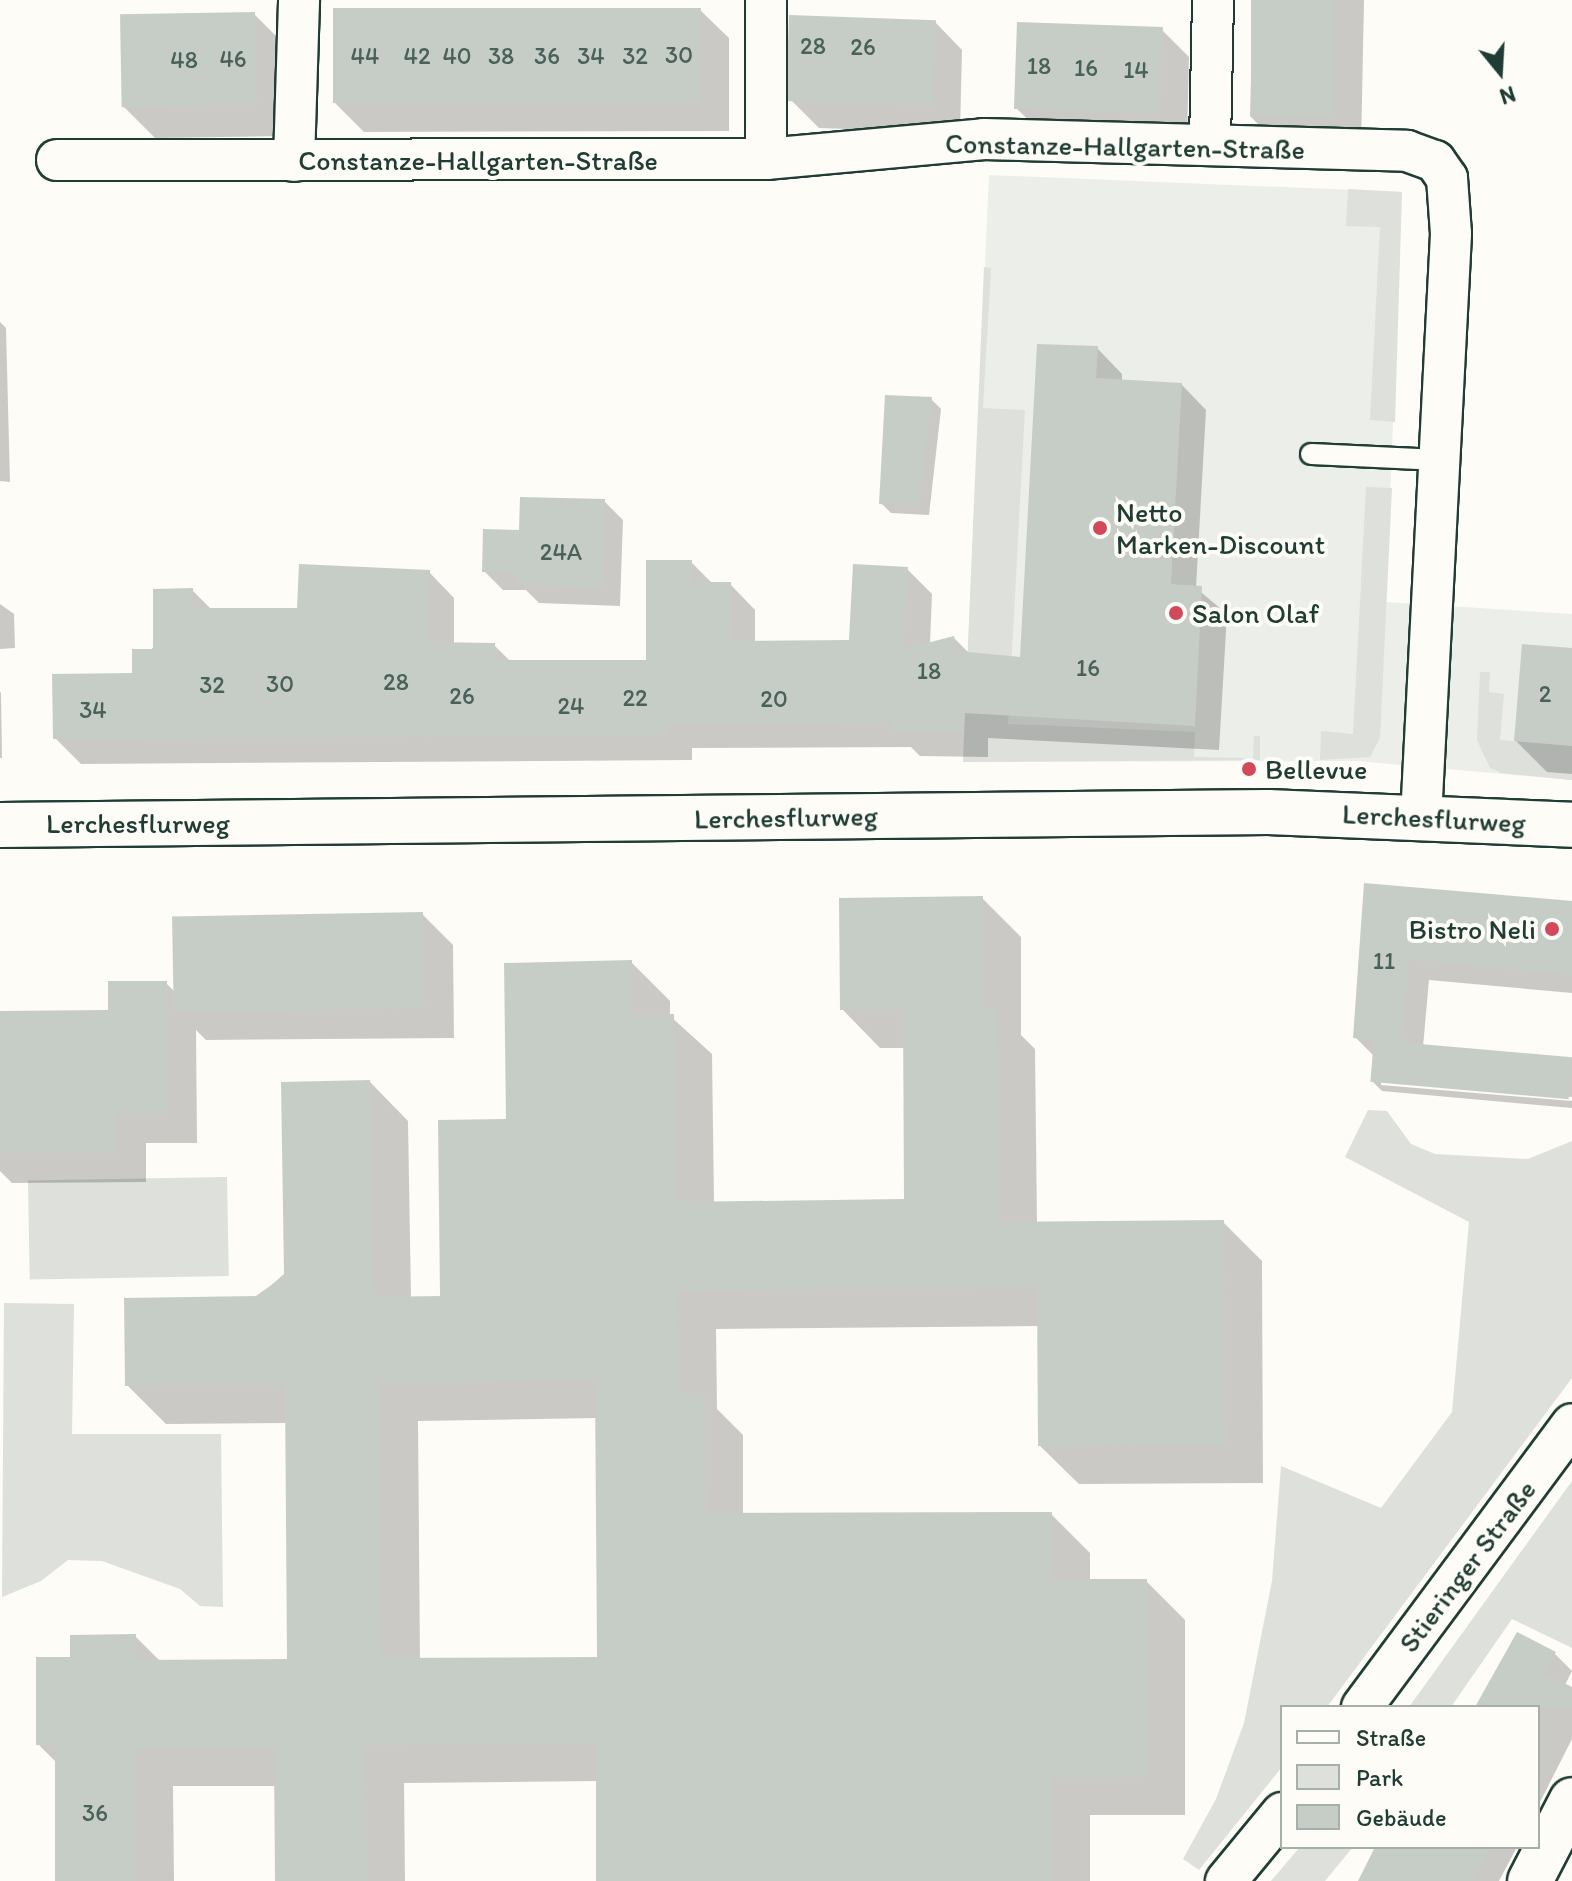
<!DOCTYPE html>
<html>
<head>
<meta charset="utf-8">
<style>
  body { margin:0 }
  #map { position:relative; width:1572px; height:1881px; overflow:hidden; background:#fdfcf7; font-family:Itim,sans-serif }
  div>[style] { position:absolute }
  .built>* { inset:0; background:#eceee9 }
  .green>* { inset:0; background:#dde0db; transform-origin:0 0 }
  .shadow>* { inset:0; background:#0003 }
  .building>* { inset:0; background:#c6cdc7; transform-origin:0 0 }
  .roads { filter:drop-shadow(2px 0 #1f3d34) drop-shadow(-2px 0 #1f3d34) drop-shadow(0 2px #1f3d34) drop-shadow(0 -2px #1f3d34) }
  .lane>* { height:20px; margin:-10px; padding:0 10px; transform-origin:10px; border-radius:10px; background:#fdfcf7 }
  .street>* { height:40px; margin:-20px; padding:0 20px; transform-origin:20px; border-radius:20px; background:#fdfcf7 }
  .secondary>* { height:44px; margin:-22px; padding:0 22px; transform-origin:22px; border-radius:22px; background:#fdfcf7 }
  .primary>* { height:44px; margin:-22px; padding:0 22px; transform-origin:22px; border-radius:22px; background:#fdfcf7 }
  .dots>* { width:22px; height:22px; translate:-50% -50%; box-sizing:border-box; border:4px solid #fdfcf7; border-radius:50% }
  span { translate:-50% -50%; white-space:nowrap; text-align:center; line-height:1.15; -webkit-text-stroke:8px #fdfcf7; paint-order:stroke }
  .number-label { font-size:24px; color:#496159 }
  .number-label span { -webkit-text-stroke-width:0 }
  .street-label { font-size:28px; color:#1f3d34 }
  .poi-label { font-size:28px; color:#1f3d34 }
  .left { translate:0 -50%; text-align:left }
  .right { translate:-100% -50%; text-align:right }
  .legend { position:absolute; left:1280px; top:1705px; width:260px; height:144px; box-sizing:border-box; background:#fdfcf7; border:2px solid #a4b0a9; margin:0; padding:10px 14px; list-style:none; font-size:24px; color:#1f3d34 }
  .legend li { display:flex; align-items:center; gap:16px; height:40px }
  .legend b { width:40px; border:2px solid #a4b0a9 }
  .north { position:absolute; left:1460px; top:32px; width:80px; height:80px; -webkit-text-stroke:6px #fdfcf7; paint-order:stroke; rotate:162deg; font-size:22px; font-weight:700; line-height:32px; text-align:center; color:#1f3d34 }
  .north::after { content:''; display:block; margin:auto; width:28px; height:36px; background:#1f3d34; clip-path:polygon(50% 0,100% 100%,50% 72%,0 100%) }
</style>
</head>
<body>
<div id="map">
  <div class="built">
    <i style="clip-path:polygon(989px 175px,1402px 192px,1386px 602px,1572px 614px,1572px 780px,1357px 761px,963px 762px)"></i>
  </div>
  <div class="green">
    <i style="clip-path:polygon(1348px 189px,1402px 192px,1395px 422px,1370px 420px,1380px 227px,1346px 226px)"></i>
    <i style="clip-path:polygon(984px 267px,991px 268px,983px 408px,1025px 410px,1008px 724px,1195px 732px,1194px 757px,1253px 758px,1254px 736px,1260px 736px,1260px 760px,963px 762px)"></i>
    <i style="clip-path:polygon(1366px 487px,1392px 488px,1380px 738px,1370px 757px,1320px 760px,1321px 731px,1353px 734px)"></i>
    <i style="clip-path:polygon(1480px 672px,1490px 672px,1489px 692px,1504px 694px,1500px 740px,1572px 746px,1572px 780px,1501px 773px,1490px 768px,1477px 740px)"></i>
    <i style="clip-path:polygon(1368px 1110px,1387px 1111px,1411px 1144px,1435px 1154px,1528px 1159px,1572px 1141px,1572px 1378px,1327px 1707px,1282px 1707px,1282px 1767px,1199px 1870px,1183px 1859px,1216px 1799px,1244px 1723px,1272px 1581px,1281px 1466px,1381px 1508px,1452px 1412px,1469px 1222px,1345px 1157px)"></i>
    <i style="left:227px;top:1177px;width:99px;height:199px;rotate:89deg"></i>
    <i style="clip-path:polygon(4px 1303px,74px 1304px,72px 1434px,221px 1434px,223px 1607px,200px 1606px,180px 1589px,102px 1561px,68px 1560px,41px 1581px,2px 1597px)"></i>
    <i style="clip-path:polygon(1572px 1481px,1572px 1648px,1512px 1619px,1451px 1707px,1409px 1707px)"></i>
    <i style="clip-path:polygon(1300px 1847px,1353px 1847px,1325px 1881px,1271px 1881px)"></i>
  </div>
  <div class="shadow">
    <i style="clip-path:polygon(1253px 0,1364px 0,1361px 149px,1281px 147px,1250px 116px)"></i>
    <i style="clip-path:polygon(700px 10px,729px 38px,729px 131px,364px 132px,335px 103px)"></i>
    <i style="clip-path:polygon(254px 14px,285px 45px,287px 136px,155px 138px,124px 107px)"></i>
    <i style="clip-path:polygon(935px 22px,962px 50px,960px 133px,819px 128px,791px 100px)"></i>
    <i style="clip-path:polygon(1162px 30px,1189px 57px,1187px 140px,1044px 135px,1016px 108px)"></i>
    <i style="clip-path:polygon(0 322px,6px 328px,10px 482px,0 481px)"></i>
    <i style="clip-path:polygon(1097px 348px,1122px 374px,1122px 381px,1181px 384px,1206px 410px,1196px 588px,1227px 614px,1219px 750px,988px 738px,988px 757px,920px 756px,911px 747px,692px 748px,692px 760px,81px 764px,55px 738px,134px 675px,192px 590px,212px 610px,299px 610px,429px 572px,454px 598px,454px 645px,494px 645px,511px 662px,648px 662px,691px 562px,713px 584px,730px 584px,755px 610px,755px 643px,851px 642px,907px 569px,932px 594px,930px 644px,954px 638px,970px 654px,1022px 659px)"></i>
    <i style="clip-path:polygon(931px 399px,941px 409px,929px 515px,891px 513px,881px 503px)"></i>
    <i style="clip-path:polygon(604px 501px,623px 520px,620px 606px,539px 603px,526px 590px,503px 590px,484px 571px,521px 532px)"></i>
    <i style="clip-path:polygon(0 604px,14px 614px,15px 648px,0 649px)"></i>
    <i style="clip-path:polygon(1572px 650px,1572px 774px,1547px 772px,1516px 741px)"></i>
    <i style="clip-path:polygon(0 692px,1px 693px,2px 758px,0 758px)"></i>
    <i style="clip-path:polygon(1366px 885px,1572px 904px,1572px 993px,1429px 980px,1423px 1047px,1572px 1060px,1572px 1097px,1381px 1081px,1381px 1085px,1572px 1101px,1572px 1108px,1382px 1091px,1372px 1081px,1375px 1057px,1355px 1037px)"></i>
    <i style="clip-path:polygon(evenodd,982px 898px,1021px 937px,1021px 1035px,1035px 1049px,1037px 1224px,1223px 1222px,1262px 1261px,1263px 1483px,1079px 1484px,1040px 1446px,1039px 1326px,716px 1329px,717px 1409px,743px 1435px,743px 1515px,1051px 1514px,1090px 1553px,1090px 1581px,1146px 1581px,1185px 1620px,1185px 1815px,1090px 1815px,1090px 1881px,598px 1881px,598px 1781px,404px 1783px,405px 1881px,277px 1881px,277px 1786px,173px 1786px,174px 1881px,57px 1881px,57px 1763px,38px 1744px,72px 1659px,135px 1636px,161px 1662px,289px 1661px,287px 1423px,166px 1424px,127px 1385px,286px 1275px,370px 1082px,408px 1121px,411px 1298px,442px 1298px,508px 1121px,631px 962px,670px 1001px,670px 1016px,712px 1054px,714px 1203px,907px 1201px,905px 1048px,880px 1048px,842px 1009px,982px 898px,598px 1418px,599px 1659px,420px 1660px,418px 1421px,598px 1418px)"></i>
    <i style="clip-path:polygon(422px 914px,453px 945px,454px 1038px,206px 1040px,196px 1030px,197px 1143px,146px 1143px,146px 1182px,12px 1183px,0 1171px,0 1013px,110px 1012px,166px 983px,175px 992px)"></i>
    <i style="clip-path:polygon(1555px 1654px,1572px 1671px,1565px 1685px,1572px 1689px,1572px 1739px,1538px 1806px,1538px 1707px,1480px 1707px)"></i>
    <i style="clip-path:polygon(1424px 1847px,1517px 1847px,1499px 1881px,1406px 1881px)"></i>
  </div>
  <div class="building">
    <i style="left:1251px;top:0;width:83px;height:117px"></i>
    <i style="left:701px;top:8px;width:95px;height:368px;rotate:90deg"></i>
    <i style="left:255px;top:12px;width:93px;height:135px;rotate:89deg"></i>
    <i style="left:789px;top:15px;width:147px;height:86px;rotate:2deg"></i>
    <i style="left:1017px;top:22px;width:146px;height:87px;rotate:2deg"></i>
    <i style="clip-path:polygon(1037px 344px,1098px 346px,1096px 378px,1182px 383px,1171px 584px,1202px 586px,1195px 726px,964px 713px,963px 732px,893px 732px,893px 722px,667px 724px,668px 735px,53px 739px,52px 674px,132px 673px,132px 649px,153px 649px,153px 589px,193px 588px,193px 608px,297px 608px,299px 564px,430px 570px,429px 642px,495px 643px,495px 660px,646px 660px,646px 560px,692px 560px,692px 582px,731px 582px,730px 641px,849px 640px,853px 564px,908px 567px,904px 649px,954px 636px,958px 651px,1020px 657px)"></i>
    <i style="clip-path:polygon(885px 395px,932px 397px,919px 506px,879px 504px)"></i>
    <i style="clip-path:polygon(520px 497px,605px 499px,602px 588px,518px 585px,518px 572px,482px 572px,483px 529px,519px 530px)"></i>
    <i style="clip-path:polygon(1522px 644px,1572px 648px,1572px 746px,1514px 741px)"></i>
    <i style="clip-path:polygon(1364px 883px,1572px 901px,1572px 975px,1409px 960px,1401px 1042px,1353px 1038px)"></i>
    <i style="clip-path:polygon(evenodd,983px 896px,984px 1009px,998px 1008px,1000px 1222px,1224px 1220px,1226px 1445px,1038px 1446px,1037px 1288px,678px 1291px,680px 1394px,705px 1394px,706px 1513px,1052px 1512px,1052px 1579px,1147px 1579px,1147px 1777px,1052px 1778px,1052px 1881px,596px 1881px,596px 1743px,366px 1745px,367px 1881px,275px 1881px,274px 1748px,136px 1749px,136px 1881px,55px 1881px,55px 1745px,36px 1745px,36px 1657px,70px 1657px,70px 1635px,136px 1634px,136px 1660px,287px 1659px,285px 1385px,125px 1386px,124px 1298px,259px 1296px,284px 1274px,281px 1082px,370px 1080px,374px 1297px,440px 1296px,438px 1120px,506px 1119px,504px 963px,632px 960px,632px 1015px,674px 1014px,677px 1202px,904px 1199px,903px 1010px,840px 1010px,839px 898px,983px 896px,595px 1380px,597px 1657px,382px 1658px,380px 1383px,595px 1380px)"></i>
    <i style="left:423px;top:912px;width:96px;height:251px;rotate:89deg"></i>
    <i style="clip-path:polygon(108px 981px,167px 981px,168px 1114px,117px 1114px,117px 1153px,0 1153px,0 1011px,108px 1010px)"></i>
    <i style="left:1374px;top:1040px;width:199px;height:42px;rotate:5deg"></i>
    <i style="clip-path:polygon(1517px 1632px,1556px 1652px,1544px 1673px,1572px 1687px,1572px 1707px,1475px 1707px)"></i>
    <i style="clip-path:polygon(1375px 1847px,1491px 1847px,1473px 1881px,1358px 1881px)"></i>
  </div>
  <div class="roads">
    <div class="lane">
      <i style="left:1311px;top:454px;width:129px;rotate:2.7deg"></i>
    </div>
    <div class="street">
      <i style="left:1210px;top:143px;width:143px;rotate:-88.8deg"></i>
      <i style="left:766px;top:159px;width:159px;rotate:-90deg"></i>
      <i style="left:57px;top:160px;width:709px;rotate:-0.08deg"></i>
      <i style="left:766px;top:159px;width:219px;rotate:-5.2deg"></i>
      <i style="left:984px;top:139px;width:423px;rotate:1.6deg"></i>
      <i style="left:1407px;top:151px;width:30px;rotate:20deg"></i>
      <i style="left:1435px;top:161px;width:21px;rotate:55deg"></i>
      <i style="left:1447px;top:178px;width:56px;rotate:85.9deg"></i>
      <i style="left:1451px;top:234px;width:585px;rotate:92.94deg"></i>
      <i style="left:294px;top:161px;width:161px;rotate:-88.2deg"></i>
      <i style="left:1362px;top:1707px;width:352px;rotate:-53.4deg"></i>
      <i style="left:1226px;top:1881px;width:88px;rotate:-50.5deg"></i>
    </div>
    <div class="secondary">
      <i style="left:0;top:825px;width:1268px;rotate:-0.59deg"></i>
      <i style="left:1268px;top:812px;width:304px;rotate:2.4deg"></i>
    </div>
    <div class="primary">
      <i style="left:1530px;top:1881px;width:91px;rotate:-62.6deg"></i>
    </div>
  </div>
  <div class="dots">
    <i style="left:1100px;top:528px;background:#d1495b"></i>
    <i style="left:1176px;top:613px;background:#d1495b"></i>
    <i style="left:1249px;top:769px;background:#d1495b"></i>
    <i style="left:1552px;top:929px;background:#d1495b"></i>
  </div>
  <div class="number-label">
    <span style="left:813px;top:46px">28</span>
    <span style="left:863px;top:47px">26</span>
    <span style="left:679px;top:55px">30</span>
    <span style="left:365px;top:56px">44</span>
    <span style="left:417px;top:56px">42</span>
    <span style="left:457px;top:56px">40</span>
    <span style="left:501px;top:56px">38</span>
    <span style="left:547px;top:56px">36</span>
    <span style="left:591px;top:56px">34</span>
    <span style="left:635px;top:56px">32</span>
    <span style="left:233px;top:59px">46</span>
    <span style="left:184px;top:60px">48</span>
    <span style="left:1039px;top:66px">18</span>
    <span style="left:1086px;top:68px">16</span>
    <span style="left:1136px;top:70px">14</span>
    <span style="left:561px;top:552px">24A</span>
    <span style="left:1088px;top:668px">16</span>
    <span style="left:929px;top:671px">18</span>
    <span style="left:396px;top:682px">28</span>
    <span style="left:280px;top:684px">30</span>
    <span style="left:212px;top:685px">32</span>
    <span style="left:1545px;top:694px">2</span>
    <span style="left:462px;top:696px">26</span>
    <span style="left:635px;top:698px">22</span>
    <span style="left:774px;top:699px">20</span>
    <span style="left:571px;top:706px">24</span>
    <span style="left:93px;top:710px">34</span>
    <span style="left:1384px;top:961px">11</span>
    <span style="left:95px;top:1813px">36</span>
  </div>
  <div class="street-label">
    <span style="left:1125px;top:146px;rotate:1deg">Constanze-Hallgarten-Straße</span>
    <span style="left:478px;top:160px">Constanze-Hallgarten-Straße</span>
    <span style="left:786px;top:817px;rotate:-1deg">Lerchesflurweg</span>
    <span style="left:1434px;top:818px;rotate:3deg">Lerchesflurweg</span>
    <span style="left:138px;top:823px">Lerchesflurweg</span>
    <span style="left:1467px;top:1566px;rotate:-53deg">Stieringer Straße</span>
  </div>
  <div class="poi-label">
    <span class="left" style="left:1116px;top:528px">Netto<br>Marken-Discount</span>
    <span class="left" style="left:1192px;top:613px">Salon Olaf</span>
    <span class="left" style="left:1265px;top:769px">Bellevue</span>
    <span class="right" style="left:1536px;top:929px">Bistro Neli</span>
  </div>
  <ul class="legend">
  <li><b style="height:10px;background:#fdfcf7"></b>Straße</li>
  <li><b style="height:22px;background:#dde0db"></b>Park</li>
  <li><b style="height:22px;background:#c6cdc7"></b>Gebäude</li>
  </ul>
  <div class="north">N</div>
</div>
</body>
</html>
